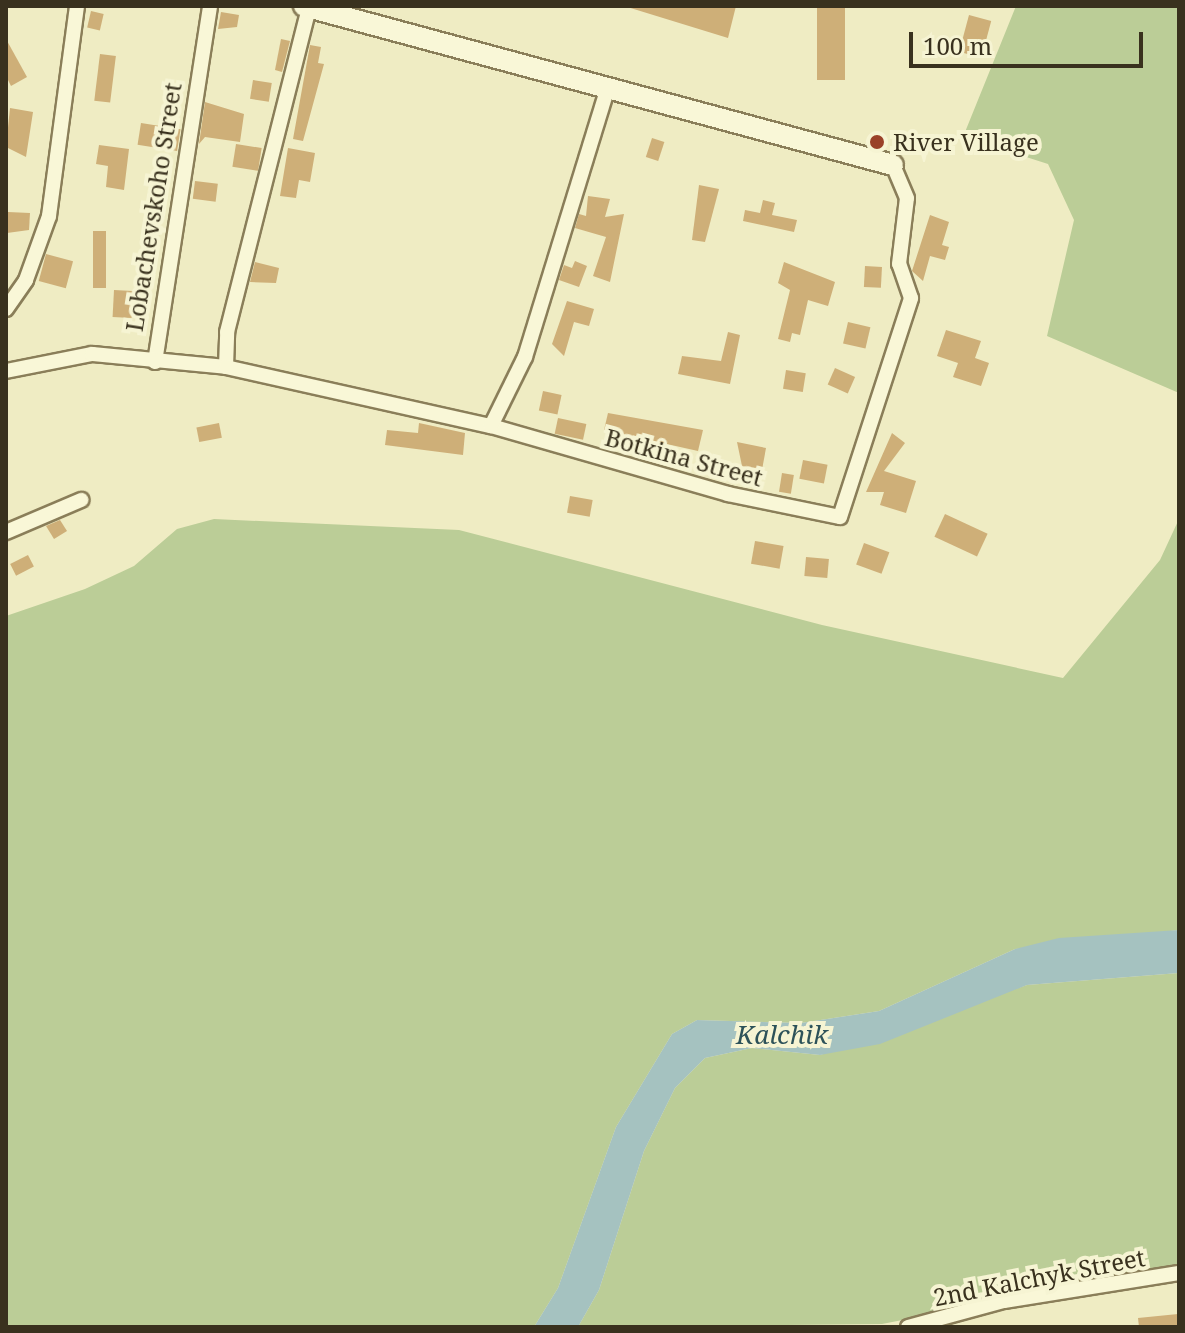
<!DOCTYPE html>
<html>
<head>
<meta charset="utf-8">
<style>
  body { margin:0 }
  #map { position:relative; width:1185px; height:1333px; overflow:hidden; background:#efecc3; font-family:"Noto Serif",serif }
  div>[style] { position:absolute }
  .green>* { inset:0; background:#bbcd97 }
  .water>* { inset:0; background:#a5c2c0 }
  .building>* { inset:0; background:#ceaf78; transform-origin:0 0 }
  .roads { filter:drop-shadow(2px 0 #8a7e59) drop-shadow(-2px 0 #8a7e59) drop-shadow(0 2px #8a7e59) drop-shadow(0 -2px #8a7e59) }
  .street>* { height:14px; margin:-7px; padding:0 7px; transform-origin:7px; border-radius:7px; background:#f9f7d7 }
  .secondary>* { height:20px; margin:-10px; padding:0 10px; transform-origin:10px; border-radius:10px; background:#f9f7d7 }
  .dots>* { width:22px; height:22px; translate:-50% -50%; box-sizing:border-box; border:4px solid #f6f4d3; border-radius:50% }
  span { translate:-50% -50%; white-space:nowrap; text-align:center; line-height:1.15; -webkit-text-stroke:8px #f6f4d3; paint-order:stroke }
  .poi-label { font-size:24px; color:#39311e }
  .left { translate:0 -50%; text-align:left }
  .street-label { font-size:24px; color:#39311e }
  .water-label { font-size:26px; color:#2d5259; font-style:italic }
  .frame { position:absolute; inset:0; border:8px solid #39311e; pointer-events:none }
  .scale { position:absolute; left:909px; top:32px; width:234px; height:36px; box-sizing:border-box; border:4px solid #39311e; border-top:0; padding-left:10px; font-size:24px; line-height:28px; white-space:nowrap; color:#39311e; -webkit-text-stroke:6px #f6f4d3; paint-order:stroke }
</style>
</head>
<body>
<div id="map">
  <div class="green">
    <i style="clip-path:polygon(1016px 6px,1179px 6px,1179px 393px,1047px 336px,1074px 220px,1048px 164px,963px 137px)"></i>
    <i style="clip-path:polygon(214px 519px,459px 530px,822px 625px,1063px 678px,1160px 560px,1179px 519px,1179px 930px,1015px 949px,879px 1011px,801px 1023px,697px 1020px,672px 1034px,616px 1127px,558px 1288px,534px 1327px,6px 1327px,6px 616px,85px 589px,134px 566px,177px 529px)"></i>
    <i style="clip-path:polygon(1179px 973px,1179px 1266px,882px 1324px,578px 1327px,599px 1290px,644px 1151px,675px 1088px,705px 1058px,752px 1048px,820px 1055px,1027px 985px)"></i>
  </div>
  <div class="water">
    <i style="clip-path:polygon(1179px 930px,1179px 973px,1027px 985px,880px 1044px,820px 1055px,752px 1048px,705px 1058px,675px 1088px,644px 1151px,599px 1290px,578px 1327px,534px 1327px,558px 1288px,616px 1127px,672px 1034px,697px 1020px,801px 1023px,879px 1011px,1015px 949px,1059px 938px)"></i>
  </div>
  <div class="building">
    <i style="clip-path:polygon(624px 6px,736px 6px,728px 38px)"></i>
    <i style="left:817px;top:6px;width:28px;height:74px"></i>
    <i style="left:91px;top:11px;width:13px;height:17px;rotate:13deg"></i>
    <i style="clip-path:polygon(221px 12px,239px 15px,237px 27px,218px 29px)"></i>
    <i style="left:969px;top:15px;width:23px;height:38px;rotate:15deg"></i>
    <i style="clip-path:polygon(6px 39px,27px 77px,11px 86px,6px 76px)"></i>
    <i style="clip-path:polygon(281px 39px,290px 41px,282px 72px,275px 70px)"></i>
    <i style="clip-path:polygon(310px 45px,321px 47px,318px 63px,324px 64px,303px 141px,293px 139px)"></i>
    <i style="left:100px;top:54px;width:16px;height:47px;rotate:7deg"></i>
    <i style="left:253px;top:80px;width:19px;height:19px;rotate:9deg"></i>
    <i style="clip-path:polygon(205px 102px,244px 114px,240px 142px,205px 137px,199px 144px)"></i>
    <i style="clip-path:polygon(10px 108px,33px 112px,26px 157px,6px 147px)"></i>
    <i style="left:141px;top:123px;width:40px;height:22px;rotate:9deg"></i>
    <i style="left:652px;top:138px;width:13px;height:20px;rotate:18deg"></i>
    <i style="left:236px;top:144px;width:26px;height:23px;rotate:9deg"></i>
    <i style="clip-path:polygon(99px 145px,129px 149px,124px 190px,106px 187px,108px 166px,96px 164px)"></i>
    <i style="clip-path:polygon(288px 148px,315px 153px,310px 182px,299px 180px,296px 198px,280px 196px)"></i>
    <i style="left:195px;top:181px;width:23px;height:18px;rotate:7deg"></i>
    <i style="clip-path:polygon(699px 185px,719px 189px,705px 242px,692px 240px)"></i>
    <i style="clip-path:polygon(588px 196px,610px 199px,605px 217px,624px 214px,610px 282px,593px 276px,606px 237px,575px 228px,579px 214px,586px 216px)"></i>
    <i style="clip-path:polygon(763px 200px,775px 203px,772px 215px,797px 220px,794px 232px,743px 221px,745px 210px,760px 213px)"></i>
    <i style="clip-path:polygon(8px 212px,30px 213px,29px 230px,7px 233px)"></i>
    <i style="clip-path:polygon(930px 215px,949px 222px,942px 245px,949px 247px,945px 260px,930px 256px,923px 281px,912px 271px)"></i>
    <i style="left:93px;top:231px;width:13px;height:57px"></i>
    <i style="left:46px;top:254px;width:28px;height:28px;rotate:15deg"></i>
    <i style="clip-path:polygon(575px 261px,587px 266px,579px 287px,559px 280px,564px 265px,572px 268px)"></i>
    <i style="clip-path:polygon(255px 262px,279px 268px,276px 283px,250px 282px)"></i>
    <i style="clip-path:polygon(784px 262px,835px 282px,828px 306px,808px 300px,800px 335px,792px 333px,790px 342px,778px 339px,790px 290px,778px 283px)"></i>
    <i style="left:865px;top:266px;width:17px;height:21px;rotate:3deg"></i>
    <i style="left:114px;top:290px;width:19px;height:27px;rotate:3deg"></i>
    <i style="clip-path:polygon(567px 301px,594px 309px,589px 326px,574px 322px,564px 356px,552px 344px)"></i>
    <i style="left:848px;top:322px;width:23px;height:22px;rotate:13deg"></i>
    <i style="clip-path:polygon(946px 330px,981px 341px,975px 358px,989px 363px,981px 386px,953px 377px,958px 363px,937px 356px)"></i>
    <i style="clip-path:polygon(728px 332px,740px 335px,730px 384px,678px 374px,682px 356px,721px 361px)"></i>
    <i style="left:835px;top:368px;width:22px;height:18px;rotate:24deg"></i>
    <i style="left:786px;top:370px;width:20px;height:19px;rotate:9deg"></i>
    <i style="left:543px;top:391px;width:19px;height:20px;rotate:12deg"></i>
    <i style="clip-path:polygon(608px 413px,703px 430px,698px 451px,604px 430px)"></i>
    <i style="left:558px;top:418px;width:29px;height:16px;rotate:12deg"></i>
    <i style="left:219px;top:423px;width:15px;height:23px;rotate:79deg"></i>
    <i style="clip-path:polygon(419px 423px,465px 433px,463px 455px,385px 445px,387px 430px,418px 433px)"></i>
    <i style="clip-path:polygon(892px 433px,905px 443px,884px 471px,916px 481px,906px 513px,880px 505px,884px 492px,866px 492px)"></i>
    <i style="clip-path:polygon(737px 442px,766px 448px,762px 470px,742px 466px)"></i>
    <i style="left:803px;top:460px;width:25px;height:19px;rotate:11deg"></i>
    <i style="left:782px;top:473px;width:12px;height:19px;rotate:9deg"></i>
    <i style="left:570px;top:496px;width:23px;height:17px;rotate:10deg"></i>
    <i style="left:945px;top:514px;width:47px;height:25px;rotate:25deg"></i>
    <i style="clip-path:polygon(60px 520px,67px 531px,54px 539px,46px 526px)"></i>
    <i style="left:755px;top:541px;width:29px;height:23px;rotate:10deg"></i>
    <i style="left:864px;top:543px;width:27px;height:23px;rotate:20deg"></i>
    <i style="left:28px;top:555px;width:13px;height:20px;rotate:63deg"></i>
    <i style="left:806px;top:557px;width:23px;height:19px;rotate:5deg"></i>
    <i style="clip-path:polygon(1178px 1314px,1179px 1327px,1139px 1327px,1138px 1318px)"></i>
  </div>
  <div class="roads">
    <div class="street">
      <i style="left:6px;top:309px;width:35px;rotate:-55deg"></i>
      <i style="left:26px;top:280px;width:68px;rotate:-70.2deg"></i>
      <i style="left:49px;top:216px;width:212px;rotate:-82.4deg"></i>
      <i style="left:155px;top:362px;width:360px;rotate:-81.2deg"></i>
      <i style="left:226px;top:367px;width:35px;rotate:-88deg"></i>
      <i style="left:227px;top:332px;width:335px;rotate:-75.8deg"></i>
      <i style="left:6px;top:371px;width:88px;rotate:-11.2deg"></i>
      <i style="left:92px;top:354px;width:135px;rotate:5.5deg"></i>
      <i style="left:226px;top:367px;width:271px;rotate:12.6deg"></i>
      <i style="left:491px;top:426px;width:247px;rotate:16deg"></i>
      <i style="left:728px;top:494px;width:114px;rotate:11.6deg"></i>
      <i style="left:840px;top:517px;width:230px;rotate:-72deg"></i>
      <i style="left:911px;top:298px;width:36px;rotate:-109deg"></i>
      <i style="left:899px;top:264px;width:66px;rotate:-83.1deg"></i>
      <i style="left:907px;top:198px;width:36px;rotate:-113deg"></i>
      <i style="left:491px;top:426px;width:77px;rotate:-63.8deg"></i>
      <i style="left:525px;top:357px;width:282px;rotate:-72.9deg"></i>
      <i style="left:6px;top:532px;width:82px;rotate:-23.1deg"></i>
      <i style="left:908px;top:1327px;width:99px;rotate:-15.2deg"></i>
      <i style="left:1004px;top:1301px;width:177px;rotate:-9.1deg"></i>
    </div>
    <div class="secondary">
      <i style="left:304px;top:6px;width:610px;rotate:15.11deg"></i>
    </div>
  </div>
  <div class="dots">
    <i style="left:877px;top:142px;background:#9a4128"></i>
  </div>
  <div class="poi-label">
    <span class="left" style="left:893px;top:142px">River Village</span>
  </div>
  <div class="street-label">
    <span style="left:153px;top:207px;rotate:-81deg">Lobachevskoho Street</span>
    <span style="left:684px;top:457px;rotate:15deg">Botkina Street</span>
    <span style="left:1039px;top:1277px;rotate:-11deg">2nd Kalchyk Street</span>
  </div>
  <div class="water-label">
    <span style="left:782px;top:1035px">Kalchik</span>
  </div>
  <div class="frame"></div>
  <div class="scale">100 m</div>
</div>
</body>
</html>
